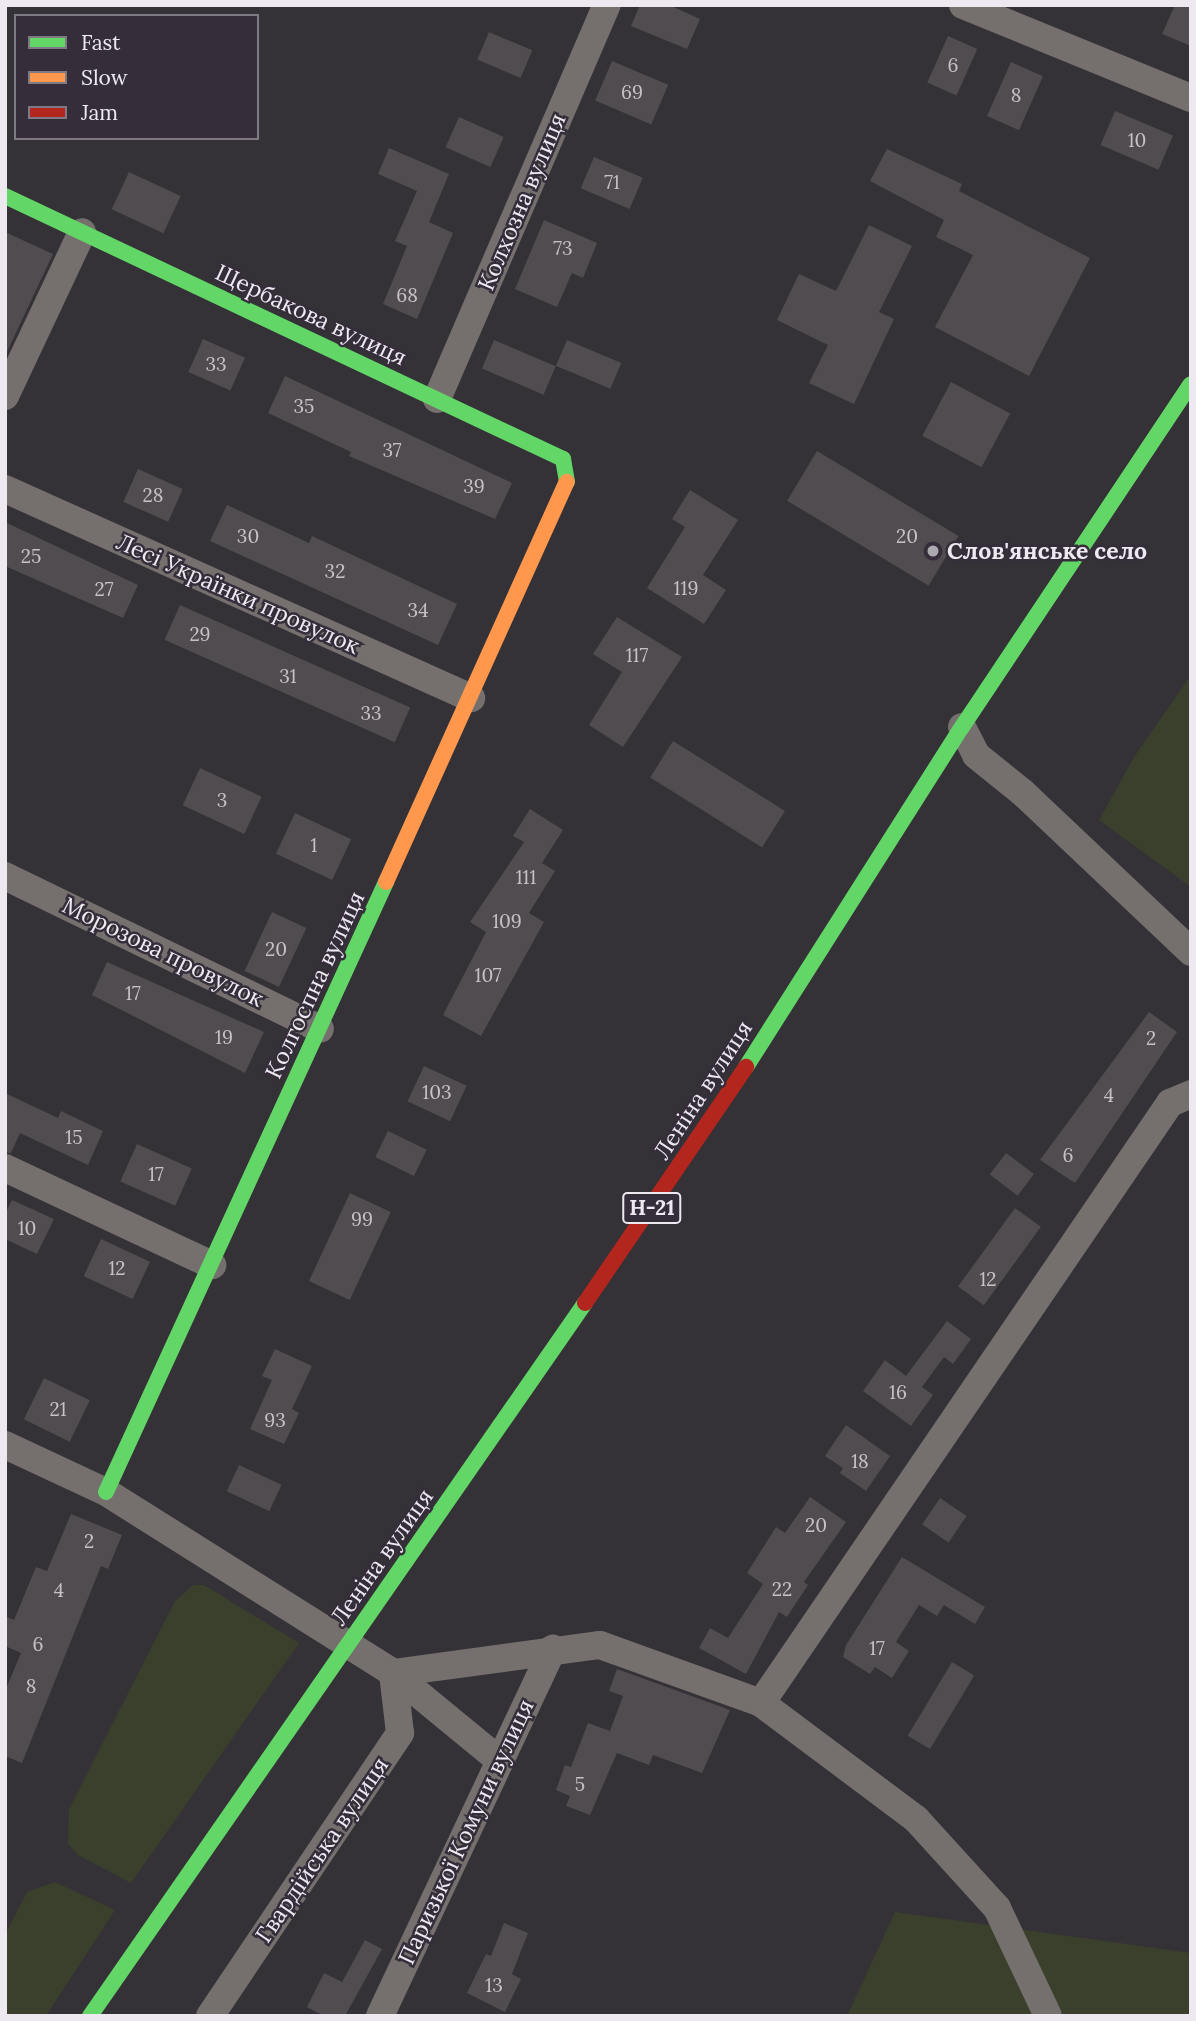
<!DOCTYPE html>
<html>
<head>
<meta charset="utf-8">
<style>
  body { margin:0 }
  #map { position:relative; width:1196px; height:2021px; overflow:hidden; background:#343137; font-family:Lora,serif }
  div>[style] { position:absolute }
  .green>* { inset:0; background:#3a402b }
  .building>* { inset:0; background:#514c4f; transform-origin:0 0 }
  .street>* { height:28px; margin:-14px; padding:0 14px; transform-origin:14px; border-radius:14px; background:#756f6e }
  .fast>* { height:16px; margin:-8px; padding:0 8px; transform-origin:8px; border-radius:8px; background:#63d668 }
  .slow>* { height:16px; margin:-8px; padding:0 8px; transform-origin:8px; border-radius:8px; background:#ff974d }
  .jam>* { height:16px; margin:-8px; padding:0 8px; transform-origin:8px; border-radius:8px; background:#b3261e }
  .dots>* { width:19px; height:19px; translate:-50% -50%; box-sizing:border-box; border:4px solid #352e3a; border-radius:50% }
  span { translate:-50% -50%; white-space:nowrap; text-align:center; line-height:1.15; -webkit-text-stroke:5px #352e3a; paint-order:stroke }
  .number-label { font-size:19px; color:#c7c2c8 }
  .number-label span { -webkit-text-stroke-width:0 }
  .shield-label span { padding:2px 5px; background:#352e3a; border:2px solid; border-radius:5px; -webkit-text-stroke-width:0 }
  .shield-label { font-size:21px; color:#eee9f1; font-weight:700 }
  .street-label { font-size:23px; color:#eee9f1 }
  .poi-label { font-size:23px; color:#eee9f1; font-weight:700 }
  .left { translate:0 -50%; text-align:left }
  .frame { position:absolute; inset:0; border:7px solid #eee9f1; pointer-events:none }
  .legend { position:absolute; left:14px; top:14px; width:245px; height:126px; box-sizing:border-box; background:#352e3a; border:2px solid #7f7983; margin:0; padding:9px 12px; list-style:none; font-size:21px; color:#eee9f1 }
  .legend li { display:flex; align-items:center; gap:14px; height:35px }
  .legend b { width:35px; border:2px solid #7f7983 }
</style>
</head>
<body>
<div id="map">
  <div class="green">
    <i style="clip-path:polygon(1191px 675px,1191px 887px,1099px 820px,1134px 757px)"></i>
    <i style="clip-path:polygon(193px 1585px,204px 1585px,299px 1643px,131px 1883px,78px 1855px,68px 1844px,69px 1809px,175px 1601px)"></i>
    <i style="clip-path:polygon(55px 1882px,115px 1910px,46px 2016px,5px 2016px,5px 1935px,27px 1892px)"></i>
    <i style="clip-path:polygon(895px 1912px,1191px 1953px,1191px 2016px,847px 2016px)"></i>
  </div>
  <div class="building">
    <i style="clip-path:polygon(640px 5px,669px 5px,700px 19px,687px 49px,631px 26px)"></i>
    <i style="clip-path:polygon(1175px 5px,1191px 5px,1191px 46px,1162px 34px)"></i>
    <i style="left:489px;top:32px;width:47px;height:30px;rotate:23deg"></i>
    <i style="left:948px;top:36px;width:32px;height:51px;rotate:24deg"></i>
    <i style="left:612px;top:61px;width:61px;height:43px;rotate:23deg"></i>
    <i style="left:1011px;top:62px;width:35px;height:59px;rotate:24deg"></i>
    <i style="left:1115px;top:111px;width:63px;height:37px;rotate:23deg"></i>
    <i style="left:459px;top:117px;width:49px;height:33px;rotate:24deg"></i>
    <i style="clip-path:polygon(389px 148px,449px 174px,429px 222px,453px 233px,417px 319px,383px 304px,407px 246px,395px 241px,417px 191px,378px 174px)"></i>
    <i style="clip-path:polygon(887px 149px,962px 184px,959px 191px,1090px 258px,1029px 376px,935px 327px,973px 255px,936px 237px,944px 220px,870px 181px)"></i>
    <i style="left:594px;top:157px;width:53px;height:34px;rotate:23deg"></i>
    <i style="left:129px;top:172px;width:57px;height:41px;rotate:25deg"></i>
    <i style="clip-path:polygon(544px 220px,597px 243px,583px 278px,572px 273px,557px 307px,515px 289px)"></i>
    <i style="clip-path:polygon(869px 225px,912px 246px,879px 312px,894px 319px,854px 404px,809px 383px,828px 345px,777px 320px,799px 274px,836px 291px)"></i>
    <i style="clip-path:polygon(5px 232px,53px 254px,5px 356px)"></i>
    <i style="left:203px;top:339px;width:46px;height:36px;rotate:24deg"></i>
    <i style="left:494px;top:340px;width:67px;height:31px;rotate:23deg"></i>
    <i style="left:567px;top:340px;width:59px;height:28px;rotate:23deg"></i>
    <i style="clip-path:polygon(285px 376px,512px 483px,495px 519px,349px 456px,351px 452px,268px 413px)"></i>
    <i style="left:951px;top:382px;width:67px;height:61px;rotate:28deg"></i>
    <i style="left:817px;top:451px;width:165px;height:58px;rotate:31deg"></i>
    <i style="left:138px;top:469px;width:49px;height:36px;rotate:24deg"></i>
    <i style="clip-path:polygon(690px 490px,738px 520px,703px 575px,726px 590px,704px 624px,647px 588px,685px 527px,672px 519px)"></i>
    <i style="clip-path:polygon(227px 505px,309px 543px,312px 536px,457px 604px,438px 645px,210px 541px)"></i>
    <i style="clip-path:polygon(5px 522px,138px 585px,123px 618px,5px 566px)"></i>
    <i style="left:180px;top:605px;width:252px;height:38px;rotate:24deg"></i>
    <i style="clip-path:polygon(617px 617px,682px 657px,623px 747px,589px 725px,622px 672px,593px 654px)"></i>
    <i style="left:673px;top:741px;width:132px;height:43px;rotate:32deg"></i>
    <i style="left:200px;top:768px;width:68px;height:41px;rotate:25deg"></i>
    <i style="clip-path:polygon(530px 809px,563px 830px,542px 863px,555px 871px,529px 913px,544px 922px,481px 1036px,443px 1015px,486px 932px,470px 922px,524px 842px,513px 836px)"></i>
    <i style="left:295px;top:813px;width:62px;height:45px;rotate:25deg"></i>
    <i style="left:272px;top:912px;width:38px;height:65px;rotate:25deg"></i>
    <i style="clip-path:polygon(107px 962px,264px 1032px,245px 1073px,92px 995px)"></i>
    <i style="clip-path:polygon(1149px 1012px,1177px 1032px,1075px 1183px,1040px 1160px)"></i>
    <i style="left:424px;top:1066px;width:47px;height:39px;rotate:25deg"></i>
    <i style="clip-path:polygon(5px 1093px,58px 1118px,61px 1111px,103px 1131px,88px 1165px,20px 1133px,11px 1153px,5px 1152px)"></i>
    <i style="left:388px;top:1131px;width:43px;height:29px;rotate:26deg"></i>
    <i style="left:137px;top:1144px;width:60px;height:41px;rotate:24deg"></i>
    <i style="left:1006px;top:1153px;width:35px;height:27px;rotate:37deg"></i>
    <i style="left:350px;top:1193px;width:45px;height:97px;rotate:25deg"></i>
    <i style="clip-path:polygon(12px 1200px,54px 1219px,37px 1254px,5px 1239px,5px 1214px)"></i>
    <i style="left:1015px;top:1208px;width:32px;height:97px;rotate:36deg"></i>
    <i style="left:101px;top:1239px;width:54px;height:41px;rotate:25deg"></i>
    <i style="clip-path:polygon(947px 1321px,971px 1339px,953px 1364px,944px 1357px,922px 1387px,933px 1395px,911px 1426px,863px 1391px,885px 1360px,906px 1376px)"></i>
    <i style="clip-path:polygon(275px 1349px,312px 1366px,292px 1409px,299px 1413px,284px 1444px,250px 1429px,272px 1380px,262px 1376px)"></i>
    <i style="left:44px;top:1378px;width:51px;height:46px;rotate:26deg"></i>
    <i style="clip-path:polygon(846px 1425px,890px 1456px,866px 1491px,840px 1473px,843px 1468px,825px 1456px)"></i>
    <i style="left:239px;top:1465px;width:47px;height:29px;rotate:25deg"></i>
    <i style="clip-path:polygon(810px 1497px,846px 1522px,804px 1582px,808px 1585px,787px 1617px,779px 1612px,746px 1674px,699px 1648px,710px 1628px,728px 1638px,763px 1584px,747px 1573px,776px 1527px,785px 1533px)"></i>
    <i style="left:940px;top:1498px;width:32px;height:32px;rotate:34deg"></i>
    <i style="clip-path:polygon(71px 1514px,122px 1535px,108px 1569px,101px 1566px,22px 1763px,5px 1756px,5px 1691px,21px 1653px,5px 1646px,5px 1616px,14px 1620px,36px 1567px,47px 1571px)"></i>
    <i style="clip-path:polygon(902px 1557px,985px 1607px,975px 1624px,944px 1605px,937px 1616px,919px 1605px,896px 1642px,909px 1651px,892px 1678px,875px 1667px,870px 1674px,843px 1657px,846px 1645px)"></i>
    <i style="left:952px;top:1662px;width:26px;height:86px;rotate:31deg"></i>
    <i style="clip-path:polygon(617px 1669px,730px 1710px,702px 1773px,653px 1755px,649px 1765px,617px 1753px,590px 1815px,566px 1806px,570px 1796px,556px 1790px,565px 1765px,571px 1767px,588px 1723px,610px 1731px,623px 1696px,609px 1691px)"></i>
    <i style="clip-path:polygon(504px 1923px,528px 1933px,512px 1974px,521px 1979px,505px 2012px,467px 1993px,486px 1954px,491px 1956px)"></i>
    <i style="clip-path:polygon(365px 1940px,382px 1949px,345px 2016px,324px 2016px,307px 2007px,324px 1973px,342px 1982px)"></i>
  </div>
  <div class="street">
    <i style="left:963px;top:5px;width:246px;rotate:22.2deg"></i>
    <i style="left:5px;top:396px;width:181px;rotate:-64.8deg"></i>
    <i style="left:437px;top:399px;width:429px;rotate:-66.7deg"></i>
    <i style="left:5px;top:489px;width:511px;rotate:24.16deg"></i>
    <i style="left:962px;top:727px;width:31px;rotate:63deg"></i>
    <i style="left:976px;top:755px;width:59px;rotate:38.8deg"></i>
    <i style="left:1022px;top:792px;width:233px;rotate:43.4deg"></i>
    <i style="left:5px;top:876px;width:350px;rotate:25.9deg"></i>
    <i style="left:5px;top:1168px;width:229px;rotate:25.1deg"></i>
    <i style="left:5px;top:1445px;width:111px;rotate:25deg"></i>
    <i style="left:106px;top:1492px;width:339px;rotate:32.2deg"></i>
    <i style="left:393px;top:1673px;width:139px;rotate:39.4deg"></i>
    <i style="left:761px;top:1703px;width:726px;rotate:-55.72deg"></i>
    <i style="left:1170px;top:1103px;width:23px;rotate:-23deg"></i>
    <i style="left:210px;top:2016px;width:341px;rotate:-56.1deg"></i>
    <i style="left:400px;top:1733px;width:60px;rotate:-96.7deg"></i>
    <i style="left:393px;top:1673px;width:209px;rotate:-7.7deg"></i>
    <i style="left:600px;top:1645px;width:171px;rotate:19.8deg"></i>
    <i style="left:761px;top:1703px;width:194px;rotate:36.8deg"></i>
    <i style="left:916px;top:1819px;width:120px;rotate:47.7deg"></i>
    <i style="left:997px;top:1908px;width:119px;rotate:64.7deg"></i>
    <i style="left:380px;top:2016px;width:406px;rotate:-64.8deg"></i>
  </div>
  <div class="fast">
    <i style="left:5px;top:196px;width:617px;rotate:25.24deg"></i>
    <i style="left:563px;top:459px;width:23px;rotate:80deg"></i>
    <i style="left:746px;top:1067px;width:403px;rotate:-57.6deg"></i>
    <i style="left:962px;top:727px;width:412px;rotate:-56.3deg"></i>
    <i style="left:106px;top:1492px;width:671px;rotate:-65.34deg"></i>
    <i style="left:90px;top:2016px;width:868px;rotate:-55.23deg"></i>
  </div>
  <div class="slow">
    <i style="left:386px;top:882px;width:439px;rotate:-65.7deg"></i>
  </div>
  <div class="jam">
    <i style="left:585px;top:1303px;width:286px;rotate:-55.7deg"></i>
  </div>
  <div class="dots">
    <i style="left:933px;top:551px;background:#ada9b0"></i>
  </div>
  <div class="number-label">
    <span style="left:953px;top:66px">6</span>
    <span style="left:632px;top:93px">69</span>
    <span style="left:1016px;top:96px">8</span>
    <span style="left:1137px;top:141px">10</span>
    <span style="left:612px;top:183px">71</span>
    <span style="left:563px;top:249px">73</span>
    <span style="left:407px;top:296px">68</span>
    <span style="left:216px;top:365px">33</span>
    <span style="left:304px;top:407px">35</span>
    <span style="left:392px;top:451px">37</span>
    <span style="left:474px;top:487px">39</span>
    <span style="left:153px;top:496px">28</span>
    <span style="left:248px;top:537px">30</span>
    <span style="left:907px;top:537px">20</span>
    <span style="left:31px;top:557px">25</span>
    <span style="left:335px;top:572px">32</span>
    <span style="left:686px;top:589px">119</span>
    <span style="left:104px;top:590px">27</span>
    <span style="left:418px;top:611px">34</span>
    <span style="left:200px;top:635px">29</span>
    <span style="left:637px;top:656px">117</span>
    <span style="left:288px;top:677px">31</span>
    <span style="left:371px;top:714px">33</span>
    <span style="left:222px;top:801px">3</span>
    <span style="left:314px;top:846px">1</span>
    <span style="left:526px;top:878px">111</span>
    <span style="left:507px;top:922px">109</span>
    <span style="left:276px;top:950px">20</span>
    <span style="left:488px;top:976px">107</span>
    <span style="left:133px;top:994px">17</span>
    <span style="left:224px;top:1038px">19</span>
    <span style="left:1151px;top:1039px">2</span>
    <span style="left:437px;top:1093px">103</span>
    <span style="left:1109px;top:1096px">4</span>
    <span style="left:74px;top:1138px">15</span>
    <span style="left:1068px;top:1156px">6</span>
    <span style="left:156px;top:1175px">17</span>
    <span style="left:362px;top:1220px">99</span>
    <span style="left:27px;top:1229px">10</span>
    <span style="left:117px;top:1269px">12</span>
    <span style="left:988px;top:1280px">12</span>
    <span style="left:898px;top:1393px">16</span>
    <span style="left:58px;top:1410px">21</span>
    <span style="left:275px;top:1421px">93</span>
    <span style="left:860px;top:1462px">18</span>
    <span style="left:816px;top:1526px">20</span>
    <span style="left:89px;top:1542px">2</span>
    <span style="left:782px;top:1590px">22</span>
    <span style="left:59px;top:1591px">4</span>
    <span style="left:38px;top:1645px">6</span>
    <span style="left:877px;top:1649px">17</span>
    <span style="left:31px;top:1687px">8</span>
    <span style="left:580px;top:1785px">5</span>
    <span style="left:494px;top:1986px">13</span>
  </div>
  <div class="shield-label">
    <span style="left:652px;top:1208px">Н-21</span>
  </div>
  <div class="street-label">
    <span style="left:522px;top:202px;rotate:-67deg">Колхозна вулиця</span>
    <span style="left:311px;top:315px;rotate:25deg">Щербакова вулиця</span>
    <span style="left:238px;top:594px;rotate:24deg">Лесі Українки провулок</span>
    <span style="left:163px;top:952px;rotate:26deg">Морозова провулок</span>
    <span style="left:315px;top:985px;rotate:-65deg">Колгоспна вулиця</span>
    <span style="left:703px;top:1090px;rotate:-57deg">Леніна вулиця</span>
    <span style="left:382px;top:1557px;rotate:-55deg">Леніна вулиця</span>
    <span style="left:466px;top:1832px;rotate:-65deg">Паризької Комуни вулиця</span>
    <span style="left:322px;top:1850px;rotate:-56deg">Гвардійська вулиця</span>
  </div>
  <div class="poi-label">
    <span class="left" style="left:947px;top:551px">Слов'янське село</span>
  </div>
  <div class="frame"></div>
  <ul class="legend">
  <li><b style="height:9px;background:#63d668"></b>Fast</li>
  <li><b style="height:9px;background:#ff974d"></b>Slow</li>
  <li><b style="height:9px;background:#b3261e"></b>Jam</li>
  </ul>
</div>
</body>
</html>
